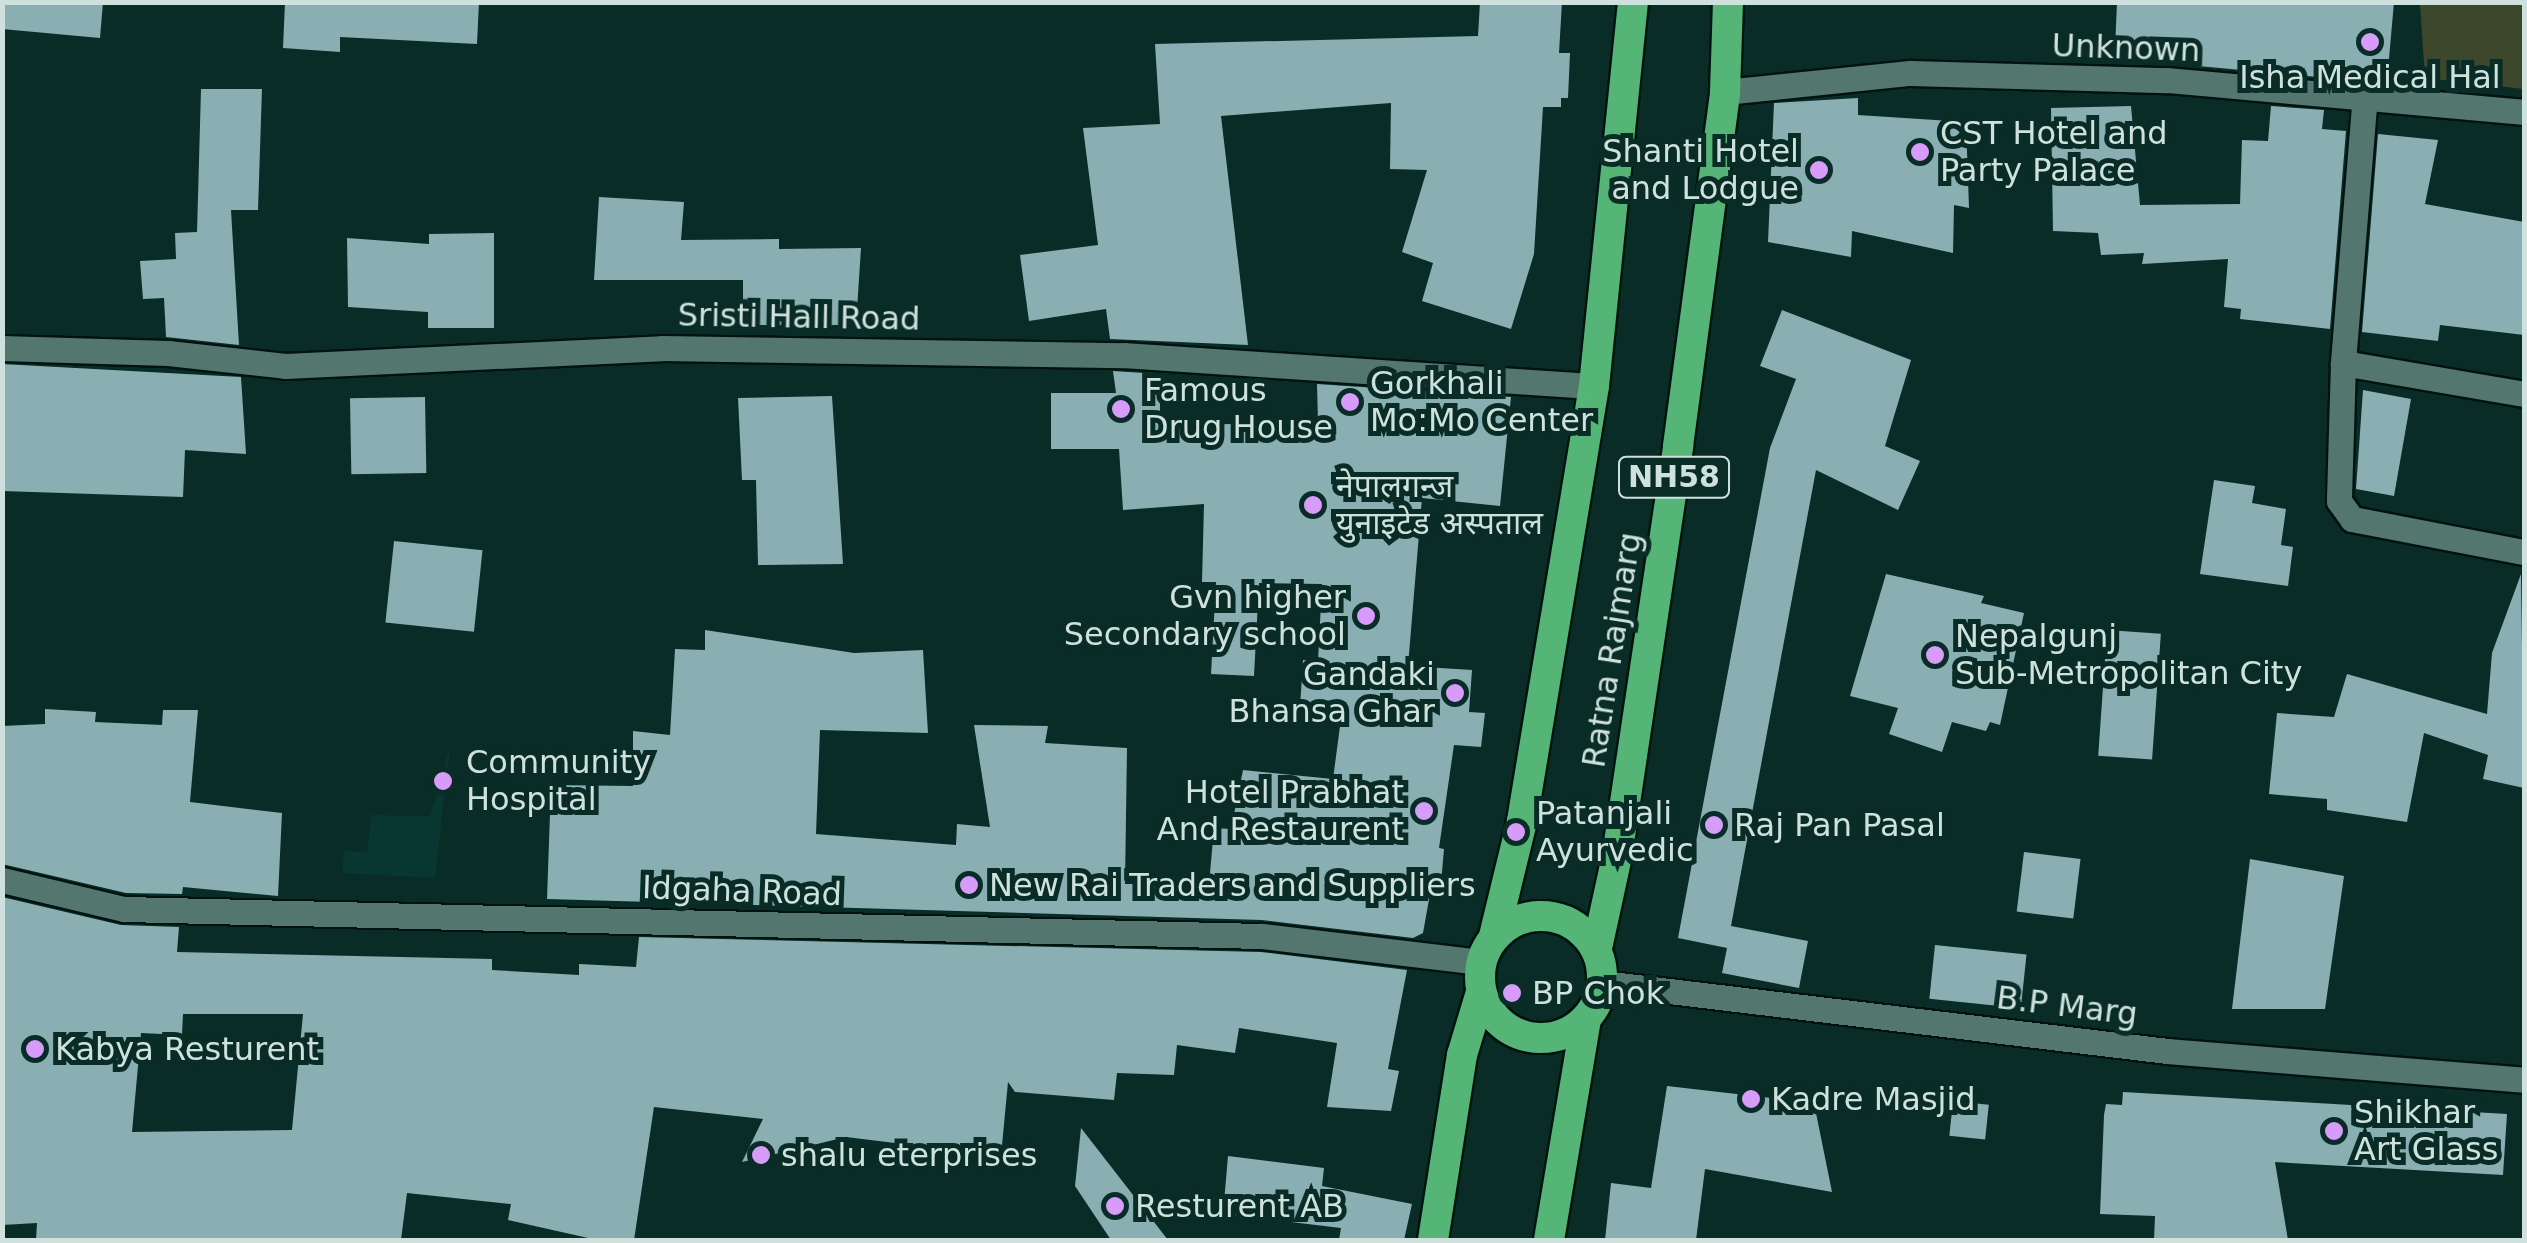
<!DOCTYPE html>
<html>
<head>
<meta charset="utf-8">
<style>
  body { margin:0 }
  #map { position:relative; width:2527px; height:1243px; overflow:hidden; background:#092c26; font-family:"DejaVu Sans","Noto Sans Devanagari",sans-serif }
  div>[style] { position:absolute }
  .built>* { inset:0; background:#073730 }
  .green>* { inset:0; background:#3c472c }
  .building>* { inset:0; background:#89afb3; transform-origin:0 0 }
  .roads { filter:drop-shadow(2px 0 #00130f) drop-shadow(-2px 0 #00130f) drop-shadow(0 2px #00130f) drop-shadow(0 -2px #00130f) }
  .minor>* { height:25px; margin:-12.5px; padding:0 12.5px; transform-origin:12.5px; border-radius:12.5px; background:#53766e }
  .highway>* { height:30px; margin:-15px; padding:0 15px; transform-origin:15px; border-radius:15px; background:#55b577 }
  .highway>.ring { margin:-15px; padding:0; box-sizing:content-box; background:none; border:30px solid #55b577; border-radius:50% }
  .dots>* { width:28px; height:28px; translate:-50% -50%; box-sizing:border-box; border:5px solid #092c26; border-radius:50% }
  span { translate:-50% -50%; white-space:nowrap; text-align:center; line-height:1.15; -webkit-text-stroke:10px #092c26; paint-order:stroke }
  .shield-label span { padding:2px 8px; background:#092c26; border:2px solid; border-radius:8px; -webkit-text-stroke-width:0 }
  .shield-label { font-size:30px; color:#cfe1dc; font-weight:700 }
  .street-label { font-size:32px; color:#cfe1dc }
  .poi-label { font-size:32px; color:#cfe1dc }
  .left { translate:0 -50%; text-align:left }
  .right { translate:-100% -50%; text-align:right }
  .frame { position:absolute; inset:0; border:5px solid #cfe1dc; pointer-events:none }
</style>
</head>
<body>
<div id="map">
  <div class="built">
    <i style="clip-path:polygon(450px 746px,435px 878px,342px 873px,344px 850px,367px 853px,371px 815px,430px 816px)"></i>
  </div>
  <div class="green">
    <i style="clip-path:polygon(2420px 3px,2524px 3px,2524px 89px,2425px 78px)"></i>
  </div>
  <div class="building">
    <i style="clip-path:polygon(2px 2px,103px 2px,100px 38px,2px 29px)"></i>
    <i style="clip-path:polygon(285px 2px,479px 2px,477px 44px,340px 37px,340px 52px,283px 48px)"></i>
    <i style="clip-path:polygon(1480px 2px,1562px 2px,1559px 53px,1570px 53px,1568px 98px,1561px 98px,1561px 107px,1543px 107px,1534px 254px,1511px 329px,1422px 301px,1433px 263px,1402px 252px,1427px 170px,1390px 169px,1391px 103px,1221px 116px,1248px 345px,1110px 339px,1106px 309px,1029px 321px,1020px 255px,1098px 245px,1083px 128px,1160px 124px,1155px 44px,1478px 36px)"></i>
    <i style="clip-path:polygon(2117px 2px,2394px 2px,2388px 70px,2329px 66px,2328px 78px,2198px 66px,2198px 54px,2115px 49px)"></i>
    <i style="clip-path:polygon(201px 89px,262px 89px,258px 210px,231px 210px,239px 345px,166px 337px,164px 298px,143px 299px,140px 261px,176px 259px,175px 233px,197px 232px)"></i>
    <i style="clip-path:polygon(1858px 98px,1858px 115px,1966px 122px,1969px 208px,1954px 205px,1953px 253px,1852px 231px,1851px 257px,1768px 242px,1774px 103px)"></i>
    <i style="clip-path:polygon(2131px 106px,2140px 205px,2240px 204px,2242px 140px,2268px 141px,2271px 106px,2324px 110px,2322px 129px,2346px 131px,2330px 329px,2240px 319px,2241px 309px,2224px 307px,2228px 259px,2142px 264px,2144px 253px,2101px 255px,2098px 233px,2053px 231px,2051px 108px)"></i>
    <i style="clip-path:polygon(2378px 134px,2438px 140px,2425px 204px,2524px 222px,2524px 335px,2440px 325px,2438px 341px,2362px 332px)"></i>
    <i style="clip-path:polygon(599px 197px,684px 202px,681px 240px,779px 239px,779px 249px,861px 248px,856px 325px,743px 325px,743px 280px,594px 280px)"></i>
    <i style="clip-path:polygon(494px 233px,494px 328px,428px 328px,428px 312px,348px 307px,347px 238px,429px 244px,429px 234px)"></i>
    <i style="clip-path:polygon(1782px 310px,1911px 360px,1885px 446px,1920px 461px,1898px 510px,1816px 470px,1731px 926px,1808px 941px,1799px 988px,1722px 973px,1727px 948px,1678px 938px,1770px 448px,1796px 379px,1760px 366px)"></i>
    <i style="clip-path:polygon(2px 364px,241px 377px,246px 454px,185px 450px,183px 497px,2px 491px)"></i>
    <i style="clip-path:polygon(1113px 371px,1160px 374px,1160px 425px,1318px 423px,1317px 384px,1511px 397px,1500px 506px,1422px 498px,1408px 666px,1472px 670px,1469px 712px,1485px 713px,1481px 747px,1454px 745px,1439px 848px,1444px 849px,1440px 895px,1430px 894px,1423px 933px,1413px 938px,1262px 920px,547px 899px,551px 785px,633px 786px,633px 731px,670px 735px,675px 649px,705px 650px,705px 630px,854px 653px,923px 650px,928px 733px,820px 730px,816px 834px,956px 845px,957px 824px,990px 827px,974px 725px,1048px 726px,1045px 743px,1127px 748px,1125px 884px,1209px 884px,1214px 828px,1231px 829px,1243px 770px,1333px 779px,1342px 711px,1300px 707px,1303px 660px,1318px 661px,1322px 584px,1259px 583px,1254px 676px,1211px 674px,1216px 582px,1202px 582px,1204px 504px,1123px 510px,1119px 449px,1051px 449px,1051px 393px,1116px 393px)"></i>
    <i style="clip-path:polygon(2363px 390px,2411px 399px,2394px 496px,2356px 489px)"></i>
    <i style="clip-path:polygon(832px 396px,843px 564px,758px 565px,756px 480px,742px 480px,738px 398px)"></i>
    <i style="left:425px;top:397px;width:76px;height:75px;rotate:89deg"></i>
    <i style="clip-path:polygon(2214px 480px,2255px 486px,2252px 503px,2286px 509px,2281px 545px,2293px 547px,2288px 586px,2200px 574px)"></i>
    <i style="left:394px;top:541px;width:89px;height:82px;rotate:6deg"></i>
    <i style="clip-path:polygon(1886px 574px,1984px 596px,1981px 603px,2024px 613px,2000px 725px,1990px 722px,1986px 731px,1952px 722px,1942px 752px,1889px 734px,1898px 708px,1850px 696px)"></i>
    <i style="clip-path:polygon(2521px 574px,2524px 788px,2483px 779px,2488px 755px,2424px 733px,2407px 822px,2327px 810px,2327px 799px,2269px 794px,2277px 713px,2334px 717px,2347px 674px,2487px 714px,2492px 653px)"></i>
    <i style="left:2107px;top:630px;width:54px;height:126px;rotate:4deg"></i>
    <i style="clip-path:polygon(45px 709px,96px 712px,95px 722px,162px 725px,163px 710px,198px 710px,190px 802px,282px 813px,278px 896px,183px 887px,182px 894px,126px 893px,2px 864px,2px 726px,45px 724px)"></i>
    <i style="left:2024px;top:852px;width:57px;height:60px;rotate:7deg"></i>
    <i style="clip-path:polygon(2250px 859px,2344px 876px,2325px 1009px,2232px 1009px)"></i>
    <i style="clip-path:polygon(evenodd,2px 897px,121px 925px,179px 927px,177px 952px,492px 959px,492px 970px,579px 975px,579px 964px,636px 967px,639px 937px,1261px 952px,1407px 970px,1388px 1069px,1399px 1071px,1391px 1111px,1327px 1107px,1337px 1043px,1239px 1028px,1235px 1053px,1177px 1045px,1174px 1075px,1117px 1073px,1114px 1100px,1015px 1092px,1008px 1082px,1001px 1156px,846px 1137px,742px 1162px,763px 1119px,654px 1107px,634px 1240px,597px 1240px,508px 1220px,511px 1204px,407px 1193px,401px 1240px,36px 1240px,37px 1223px,2px 1225px,2px 897px,183px 1014px,303px 1014px,292px 1130px,132px 1132px,141px 1033px,182px 1035px,183px 1014px)"></i>
    <i style="left:1935px;top:945px;width:92px;height:54px;rotate:6deg"></i>
    <i style="clip-path:polygon(1667px 1086px,1814px 1103px,1832px 1192px,1705px 1169px,1696px 1240px,1605px 1240px,1611px 1183px,1651px 1188px)"></i>
    <i style="clip-path:polygon(2123px 1092px,2507px 1114px,2503px 1175px,2275px 1162px,2288px 1240px,2154px 1240px,2155px 1216px,2100px 1214px,2104px 1115px,2106px 1104px,2122px 1105px)"></i>
    <i style="left:1953px;top:1101px;width:36px;height:35px;rotate:6deg"></i>
    <i style="clip-path:polygon(1081px 1128px,1168px 1240px,1111px 1240px,1075px 1186px)"></i>
    <i style="clip-path:polygon(1228px 1156px,1324px 1168px,1322px 1186px,1412px 1204px,1404px 1240px,1339px 1240px,1341px 1228px,1223px 1214px)"></i>
  </div>
  <div class="roads">
    <div class="minor">
      <i style="left:1725px;top:92px;width:186px;rotate:-5.9deg"></i>
      <i style="left:1910px;top:73px;width:257px;rotate:1.6deg"></i>
      <i style="left:2167px;top:80px;width:358px;rotate:5.1deg"></i>
      <i style="left:2365px;top:94px;width:270px;rotate:94.7deg"></i>
      <i style="left:2343px;top:363px;width:184px;rotate:9.7deg"></i>
      <i style="left:2px;top:348px;width:166px;rotate:1.7deg"></i>
      <i style="left:168px;top:353px;width:118px;rotate:6.3deg"></i>
      <i style="left:285px;top:366px;width:377px;rotate:-2.7deg"></i>
      <i style="left:662px;top:348px;width:462px;rotate:0.9deg"></i>
      <i style="left:1124px;top:355px;width:471px;rotate:3.8deg"></i>
      <i style="left:2343px;top:363px;width:138px;rotate:91.7deg"></i>
      <i style="left:2339px;top:501px;width:22px;rotate:54deg"></i>
      <i style="left:2352px;top:519px;width:175px;rotate:10.9deg"></i>
      <i style="left:2px;top:880px;width:125px;rotate:13.4deg"></i>
      <i style="left:124px;top:909px;width:1138px;rotate:1.36deg"></i>
      <i style="left:1262px;top:936px;width:220px;rotate:6.8deg"></i>
      <i style="left:1603px;top:983px;width:568px;rotate:6.87deg"></i>
      <i style="left:2167px;top:1051px;width:358px;rotate:4.6deg"></i>
    </div>
    <div class="highway">
      <i class="ring" style="left:1480px;top:916px;width:92px;height:92px"></i>
      <i style="left:1494px;top:936px;width:118px;rotate:-76.3deg"></i>
      <i style="left:1522px;top:821px;width:441px;rotate:-80.6deg"></i>
      <i style="left:1594px;top:386px;width:386px;rotate:-84.2deg"></i>
      <i style="left:1597px;top:948px;width:94px;rotate:-77.7deg"></i>
      <i style="left:1617px;top:856px;width:415px;rotate:-81.5deg"></i>
      <i style="left:1678px;top:446px;width:357px;rotate:-82.4deg"></i>
      <i style="left:1725px;top:92px;width:90px;rotate:-88.1deg"></i>
      <i style="left:1433px;top:1240px;width:187px;rotate:-81.1deg"></i>
      <i style="left:1462px;top:1055px;width:66px;rotate:-73.2deg"></i>
      <i style="left:1549px;top:1240px;width:223px;rotate:-80.5deg"></i>
    </div>
  </div>
  <div class="dots">
    <i style="left:2370px;top:42px;background:#d79bf9"></i>
    <i style="left:1920px;top:152px;background:#d79bf9"></i>
    <i style="left:1819px;top:170px;background:#d79bf9"></i>
    <i style="left:1350px;top:402px;background:#d79bf9"></i>
    <i style="left:1121px;top:409px;background:#d79bf9"></i>
    <i style="left:1313px;top:505px;background:#d79bf9"></i>
    <i style="left:1366px;top:616px;background:#d79bf9"></i>
    <i style="left:1935px;top:655px;background:#d79bf9"></i>
    <i style="left:1455px;top:693px;background:#d79bf9"></i>
    <i style="left:443px;top:781px;background:#d79bf9"></i>
    <i style="left:1424px;top:811px;background:#d79bf9"></i>
    <i style="left:1714px;top:825px;background:#d79bf9"></i>
    <i style="left:1516px;top:832px;background:#d79bf9"></i>
    <i style="left:969px;top:885px;background:#d79bf9"></i>
    <i style="left:1512px;top:993px;background:#d79bf9"></i>
    <i style="left:35px;top:1049px;background:#d79bf9"></i>
    <i style="left:1751px;top:1099px;background:#d79bf9"></i>
    <i style="left:2334px;top:1131px;background:#d79bf9"></i>
    <i style="left:761px;top:1155px;background:#d79bf9"></i>
    <i style="left:1115px;top:1206px;background:#d79bf9"></i>
  </div>
  <div class="shield-label">
    <span style="left:1674px;top:477px">NH58</span>
  </div>
  <div class="street-label">
    <span style="left:2126px;top:48px;rotate:2deg">Unknown</span>
    <span style="left:799px;top:317px;rotate:1deg">Sristi Hall Road</span>
    <span style="left:1612px;top:650px;rotate:-81deg">Ratna Rajmarg</span>
    <span style="left:742px;top:891px;rotate:2deg">Idgaha Road</span>
    <span style="left:2067px;top:1006px;rotate:7deg">B.P Marg</span>
  </div>
  <div class="poi-label">
    <span style="left:2370px;top:77px">Isha Medical Hal</span>
    <span class="left" style="left:1940px;top:152px">CST Hotel and<br>Party Palace</span>
    <span class="right" style="left:1799px;top:170px">Shanti Hotel<br>and Lodgue</span>
    <span class="left" style="left:1370px;top:402px">Gorkhali<br>Mo:Mo Center</span>
    <span class="left" style="left:1144px;top:409px">Famous<br>Drug House</span>
    <span class="left" style="left:1336px;top:505px">नेपालगन्ज<br>युनाइटेड अस्पताल</span>
    <span class="right" style="left:1346px;top:616px">Gvn higher<br>Secondary school</span>
    <span class="left" style="left:1955px;top:655px">Nepalgunj<br>Sub-Metropolitan City</span>
    <span class="right" style="left:1435px;top:693px">Gandaki<br>Bhansa Ghar</span>
    <span class="left" style="left:466px;top:781px">Community<br>Hospital</span>
    <span class="right" style="left:1404px;top:811px">Hotel Prabhat<br>And Restaurent</span>
    <span class="left" style="left:1536px;top:832px">Patanjali<br>Ayurvedic</span>
    <span class="left" style="left:1734px;top:825px">Raj Pan Pasal</span>
    <span class="left" style="left:989px;top:885px">New Rai Traders and Suppliers</span>
    <span class="left" style="left:1532px;top:993px">BP Chok</span>
    <span class="left" style="left:55px;top:1049px">Kabya Resturent</span>
    <span class="left" style="left:1771px;top:1099px">Kadre Masjid</span>
    <span class="left" style="left:2354px;top:1131px">Shikhar<br>Art Glass</span>
    <span class="left" style="left:781px;top:1155px">shalu eterprises</span>
    <span class="left" style="left:1135px;top:1206px">Resturent AB</span>
  </div>
  <div class="frame"></div>
</div>
</body>
</html>
